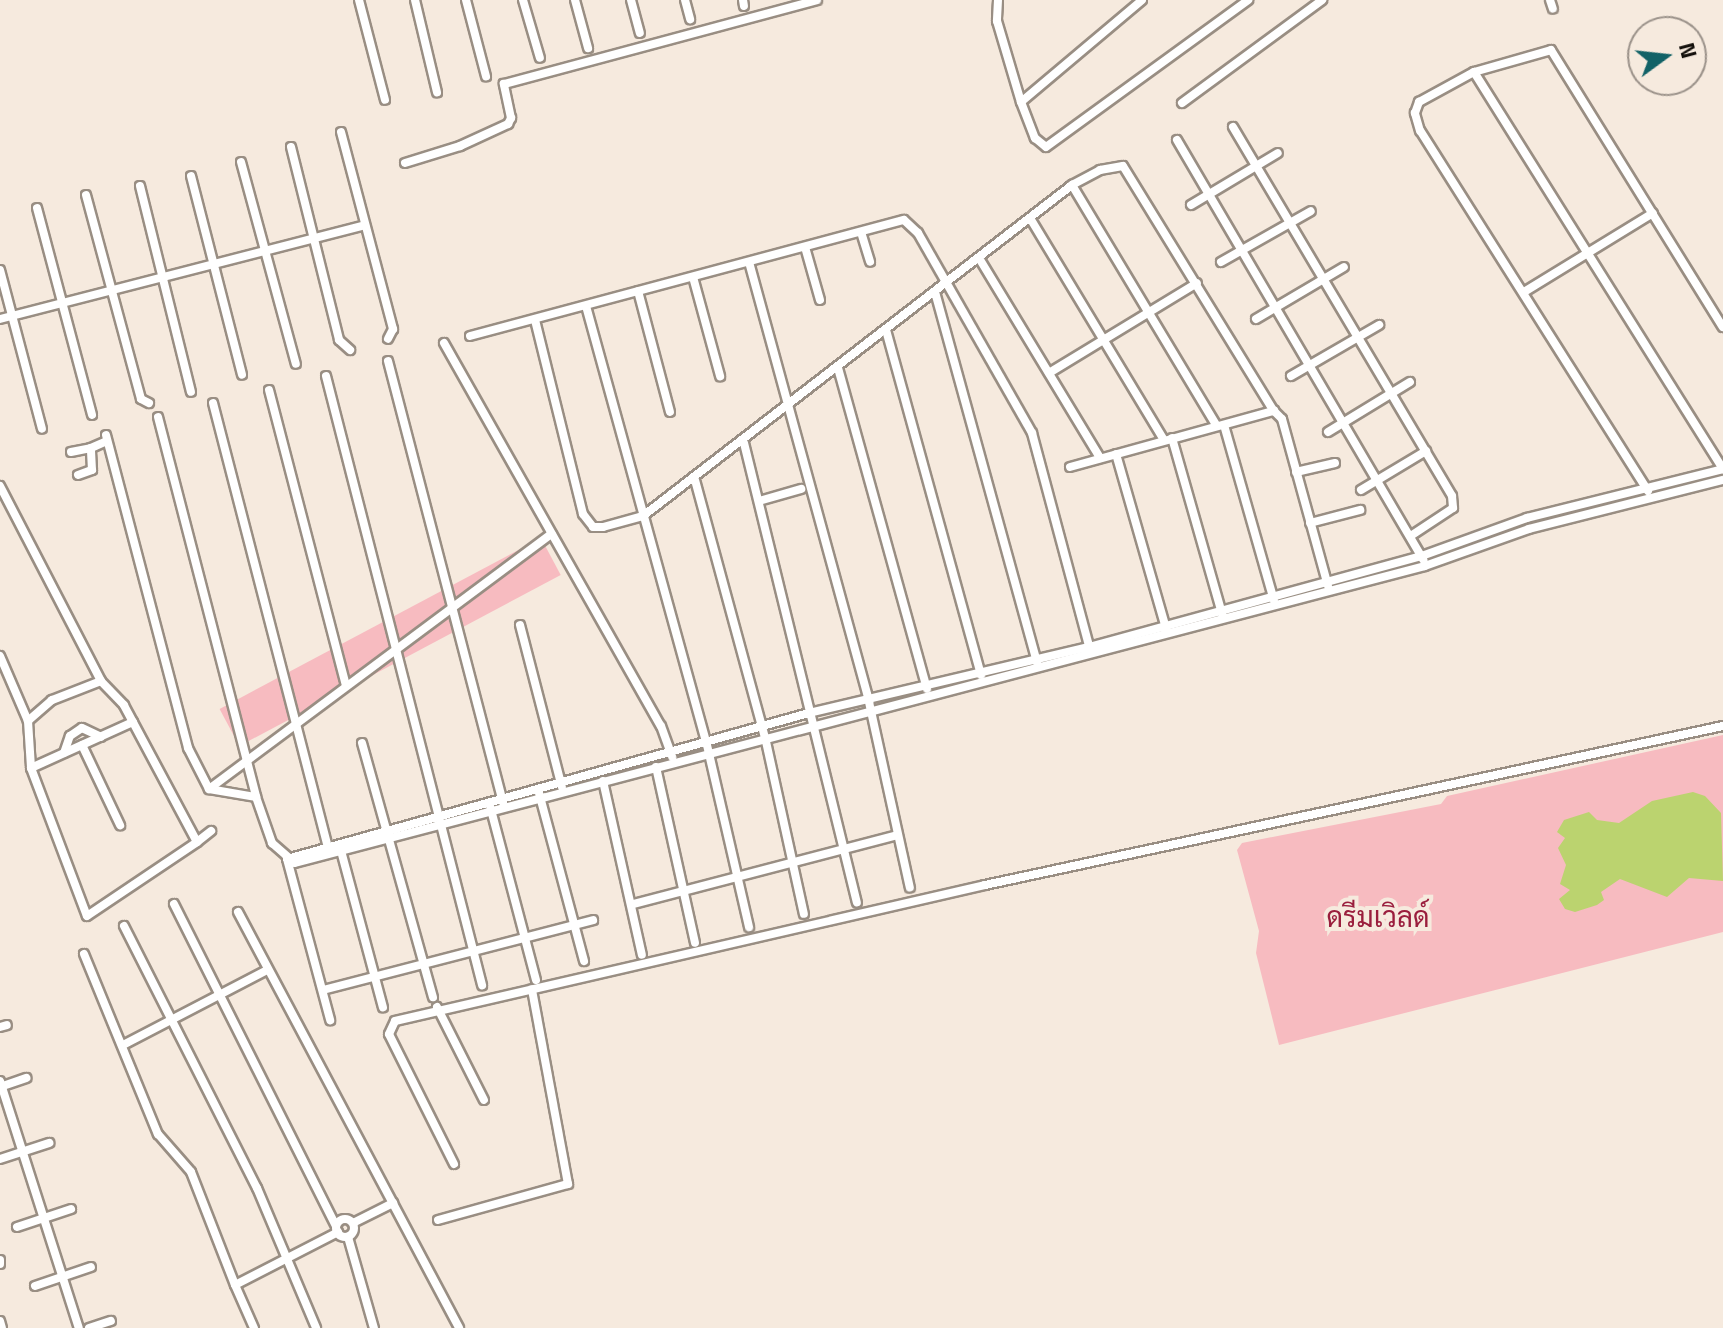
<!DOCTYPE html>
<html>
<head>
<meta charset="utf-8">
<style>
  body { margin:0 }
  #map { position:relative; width:1723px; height:1328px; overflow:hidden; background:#f6eade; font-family:"Titillium Web",Sarabun,sans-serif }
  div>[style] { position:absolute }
  .green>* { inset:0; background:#f7bbc0; transform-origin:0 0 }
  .water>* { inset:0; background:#bbd36f }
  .roads { filter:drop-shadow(2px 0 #998e83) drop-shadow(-2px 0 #998e83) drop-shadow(0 2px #998e83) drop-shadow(0 -2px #998e83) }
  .minor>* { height:8px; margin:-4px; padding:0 4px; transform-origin:4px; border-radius:4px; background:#fff }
  .minor>.ring { margin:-4px; padding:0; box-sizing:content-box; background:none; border:8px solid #fff; border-radius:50% }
  span { translate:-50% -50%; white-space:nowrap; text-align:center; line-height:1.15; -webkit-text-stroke:8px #f6eade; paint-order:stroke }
  .park-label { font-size:28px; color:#9a1e3d }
  .north { position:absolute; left:1627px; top:16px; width:80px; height:80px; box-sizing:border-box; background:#f6eade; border:2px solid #9b928a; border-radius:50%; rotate:75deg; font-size:22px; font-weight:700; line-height:32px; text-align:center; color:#130f0b }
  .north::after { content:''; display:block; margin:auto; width:28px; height:36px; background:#126267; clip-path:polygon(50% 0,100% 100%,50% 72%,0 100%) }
</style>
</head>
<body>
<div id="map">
  <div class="green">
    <i style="left:541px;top:538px;width:42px;height:364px;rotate:62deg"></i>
    <i style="clip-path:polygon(1723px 735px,1723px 932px,1279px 1045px,1256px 953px,1259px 931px,1237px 850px,1242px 843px,1441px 804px,1447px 796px)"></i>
  </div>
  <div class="water">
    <i style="clip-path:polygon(1693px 792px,1705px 796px,1721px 813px,1723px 881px,1689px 878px,1667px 897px,1620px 879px,1601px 892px,1604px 900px,1597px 905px,1575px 912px,1565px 909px,1559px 899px,1570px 890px,1560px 884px,1566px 865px,1558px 848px,1565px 838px,1557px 832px,1564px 820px,1589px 812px,1597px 820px,1619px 823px,1652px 801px)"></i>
  </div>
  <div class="roads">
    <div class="minor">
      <i style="left:359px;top:0;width:103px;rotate:75.4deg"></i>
      <i style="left:415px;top:0;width:95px;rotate:76.6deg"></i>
      <i style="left:466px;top:0;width:79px;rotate:75.3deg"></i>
      <i style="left:523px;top:0;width:60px;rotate:73.7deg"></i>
      <i style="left:575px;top:0;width:50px;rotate:74.8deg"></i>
      <i style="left:631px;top:0;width:34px;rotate:75deg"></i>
      <i style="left:685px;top:0;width:20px;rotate:75deg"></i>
      <i style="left:743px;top:0;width:6px;rotate:81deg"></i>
      <i style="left:998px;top:0;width:21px;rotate:93deg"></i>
      <i style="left:997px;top:21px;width:84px;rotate:73.5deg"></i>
      <i style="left:1021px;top:102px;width:39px;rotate:69deg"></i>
      <i style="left:1035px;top:138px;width:14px;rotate:39deg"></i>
      <i style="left:1046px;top:147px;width:250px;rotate:-36deg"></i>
      <i style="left:1550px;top:0;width:9px;rotate:72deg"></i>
      <i style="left:1474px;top:72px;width:469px;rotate:57.9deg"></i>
      <i style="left:1021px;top:102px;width:158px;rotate:-40.1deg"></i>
      <i style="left:1182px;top:103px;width:174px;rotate:-36.3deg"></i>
      <i style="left:1233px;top:127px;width:429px;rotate:59.3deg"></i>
      <i style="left:1452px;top:496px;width:12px;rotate:85deg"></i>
      <i style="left:1453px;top:508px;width:49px;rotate:146.6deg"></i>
      <i style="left:341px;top:132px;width:204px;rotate:75.2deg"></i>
      <i style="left:393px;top:329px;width:11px;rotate:117deg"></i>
      <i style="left:1177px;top:140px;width:487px;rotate:59.6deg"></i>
      <i style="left:291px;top:147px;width:199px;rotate:76deg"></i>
      <i style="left:339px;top:340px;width:15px;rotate:42deg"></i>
      <i style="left:241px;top:162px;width:209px;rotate:74.8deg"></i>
      <i style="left:405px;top:163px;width:58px;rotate:-17.2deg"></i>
      <i style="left:460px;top:146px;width:53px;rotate:-24.6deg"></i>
      <i style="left:508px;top:124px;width:7px;rotate:-63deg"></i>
      <i style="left:511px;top:118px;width:35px;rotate:-102deg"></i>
      <i style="left:504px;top:84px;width:324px;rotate:-15deg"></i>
      <i style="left:191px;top:176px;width:205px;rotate:75.6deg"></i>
      <i style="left:1072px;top:185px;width:281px;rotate:59deg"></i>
      <i style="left:140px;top:186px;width:212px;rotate:76.1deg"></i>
      <i style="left:86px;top:195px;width:211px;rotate:74.9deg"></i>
      <i style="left:141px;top:399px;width:9px;rotate:27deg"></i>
      <i style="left:1191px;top:205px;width:101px;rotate:-30.9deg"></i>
      <i style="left:37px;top:208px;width:214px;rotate:75.1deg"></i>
      <i style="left:1030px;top:218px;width:259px;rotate:58.9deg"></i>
      <i style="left:861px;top:232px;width:31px;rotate:73deg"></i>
      <i style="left:805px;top:247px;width:55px;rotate:74.2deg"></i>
      <i style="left:979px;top:258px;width:234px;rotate:58.8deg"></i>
      <i style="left:749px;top:262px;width:456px;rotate:74.7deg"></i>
      <i style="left:869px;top:702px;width:190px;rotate:77.6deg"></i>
      <i style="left:1221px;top:262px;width:103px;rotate:-29.5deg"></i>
      <i style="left:0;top:270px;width:164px;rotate:75.2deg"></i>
      <i style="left:693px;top:277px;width:103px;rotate:74.7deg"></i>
      <i style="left:638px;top:291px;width:125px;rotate:75.2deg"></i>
      <i style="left:935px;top:292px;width:385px;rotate:74.6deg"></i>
      <i style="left:1524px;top:292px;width:151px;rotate:-31.5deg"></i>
      <i style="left:586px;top:306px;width:455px;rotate:74.6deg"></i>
      <i style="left:707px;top:745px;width:187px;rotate:77deg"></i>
      <i style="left:0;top:319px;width:377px;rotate:-14.4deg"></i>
      <i style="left:1256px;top:319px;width:102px;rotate:-30.6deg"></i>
      <i style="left:535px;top:320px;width:200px;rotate:76.1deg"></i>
      <i style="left:583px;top:514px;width:16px;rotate:52deg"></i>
      <i style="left:593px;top:527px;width:10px"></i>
      <i style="left:603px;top:527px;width:41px;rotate:-15.4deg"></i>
      <i style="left:643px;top:516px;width:542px;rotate:-37.65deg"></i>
      <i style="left:1072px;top:185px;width:32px;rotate:-28deg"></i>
      <i style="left:1100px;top:170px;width:23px;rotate:-10deg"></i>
      <i style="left:1123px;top:166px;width:288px;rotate:58.4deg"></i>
      <i style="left:886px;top:330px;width:358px;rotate:74.6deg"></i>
      <i style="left:470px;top:336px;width:449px;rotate:-15deg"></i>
      <i style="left:904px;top:220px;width:19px;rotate:43deg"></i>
      <i style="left:918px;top:233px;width:230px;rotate:60.3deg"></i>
      <i style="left:1032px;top:433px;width:225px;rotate:75deg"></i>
      <i style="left:444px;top:343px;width:440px;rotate:60.5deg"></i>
      <i style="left:661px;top:726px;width:33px;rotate:70deg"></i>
      <i style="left:388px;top:361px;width:456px;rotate:75.4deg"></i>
      <i style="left:838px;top:368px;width:333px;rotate:74.5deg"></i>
      <i style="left:1049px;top:373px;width:173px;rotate:-31.3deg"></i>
      <i style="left:326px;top:376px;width:629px;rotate:75.63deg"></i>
      <i style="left:1291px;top:376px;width:102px;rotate:-30.1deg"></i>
      <i style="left:269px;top:390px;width:305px;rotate:75.4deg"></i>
      <i style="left:213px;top:403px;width:462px;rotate:75.5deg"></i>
      <i style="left:158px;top:417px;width:392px;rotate:75.5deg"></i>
      <i style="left:256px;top:797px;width:49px;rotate:70.8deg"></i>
      <i style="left:272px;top:843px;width:30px;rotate:41deg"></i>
      <i style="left:295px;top:863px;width:1168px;rotate:-14.73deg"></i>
      <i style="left:1425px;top:566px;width:110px;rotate:-19.6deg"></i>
      <i style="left:1529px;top:529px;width:200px;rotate:-14.2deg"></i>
      <i style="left:1224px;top:425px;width:182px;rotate:74.1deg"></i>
      <i style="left:1328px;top:432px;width:96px;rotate:-31.4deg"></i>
      <i style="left:106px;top:435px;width:324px;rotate:75.3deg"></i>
      <i style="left:188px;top:748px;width:46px;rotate:62.9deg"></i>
      <i style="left:209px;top:789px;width:48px;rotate:9.7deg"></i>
      <i style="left:1172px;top:438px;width:183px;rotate:74.1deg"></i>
      <i style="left:744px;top:443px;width:473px;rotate:76.2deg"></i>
      <i style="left:71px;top:452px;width:20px;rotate:-11deg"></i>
      <i style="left:1116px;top:454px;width:181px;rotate:74deg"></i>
      <i style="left:1070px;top:467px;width:212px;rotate:-15.4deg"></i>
      <i style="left:1274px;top:411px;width:11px;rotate:45deg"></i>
      <i style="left:1282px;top:419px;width:173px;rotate:74.6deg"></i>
      <i style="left:1296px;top:472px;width:40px;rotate:-13deg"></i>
      <i style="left:78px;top:475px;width:15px;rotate:-20deg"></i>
      <i style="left:92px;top:470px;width:22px;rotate:-93deg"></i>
      <i style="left:91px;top:448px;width:17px;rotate:-24deg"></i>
      <i style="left:695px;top:480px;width:266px;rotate:74.8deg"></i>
      <i style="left:765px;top:737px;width:181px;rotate:77.6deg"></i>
      <i style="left:0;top:486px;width:220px;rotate:62.6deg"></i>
      <i style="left:1361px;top:490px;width:76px;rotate:-31deg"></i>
      <i style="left:1648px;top:491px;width:426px;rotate:-122.3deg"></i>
      <i style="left:1420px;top:131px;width:19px;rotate:-106deg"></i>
      <i style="left:1415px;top:113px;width:12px;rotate:-70deg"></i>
      <i style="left:1419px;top:102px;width:63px;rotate:-28.6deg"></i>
      <i style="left:1474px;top:72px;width:80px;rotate:-15.9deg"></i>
      <i style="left:1551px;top:50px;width:326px;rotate:58.2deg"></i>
      <i style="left:759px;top:501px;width:44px;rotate:-15.9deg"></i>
      <i style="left:1310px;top:523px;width:52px;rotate:-14.6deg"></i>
      <i style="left:520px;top:625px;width:167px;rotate:75.5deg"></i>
      <i style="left:0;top:656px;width:71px;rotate:66.7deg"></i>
      <i style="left:362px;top:743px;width:264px;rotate:74.4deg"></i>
      <i style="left:82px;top:745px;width:89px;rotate:64.6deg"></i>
      <i style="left:64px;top:753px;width:18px;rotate:-71deg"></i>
      <i style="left:70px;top:736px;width:14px;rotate:-34deg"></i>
      <i style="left:82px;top:728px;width:21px;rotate:25deg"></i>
      <i style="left:656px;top:767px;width:180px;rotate:77.5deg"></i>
      <i style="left:31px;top:768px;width:112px;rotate:-24.3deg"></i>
      <i style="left:603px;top:781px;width:178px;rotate:77.4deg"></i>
      <i style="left:209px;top:789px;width:427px;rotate:-36.7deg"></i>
      <i style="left:539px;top:793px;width:174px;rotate:75deg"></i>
      <i style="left:490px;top:806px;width:180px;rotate:75.2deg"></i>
      <i style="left:197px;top:842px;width:155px;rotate:-118.1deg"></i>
      <i style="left:124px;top:705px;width:33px;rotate:-134deg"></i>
      <i style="left:101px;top:681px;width:53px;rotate:158.8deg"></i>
      <i style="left:52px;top:700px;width:32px;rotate:139deg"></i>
      <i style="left:28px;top:721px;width:47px;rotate:86.3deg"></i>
      <i style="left:31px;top:768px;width:158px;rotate:69.3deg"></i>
      <i style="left:87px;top:916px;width:133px;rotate:-33.9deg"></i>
      <i style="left:197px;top:842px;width:18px;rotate:-38deg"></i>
      <i style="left:340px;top:847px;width:166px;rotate:75deg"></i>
      <i style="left:287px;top:859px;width:542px;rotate:-15.63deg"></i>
      <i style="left:809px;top:713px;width:288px;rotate:-13.3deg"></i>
      <i style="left:1089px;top:647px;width:345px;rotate:-15.3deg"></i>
      <i style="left:1422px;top:556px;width:112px;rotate:-19.9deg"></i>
      <i style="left:1527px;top:518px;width:202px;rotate:-14deg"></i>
      <i style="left:287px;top:859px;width:167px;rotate:75deg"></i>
      <i style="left:174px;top:904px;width:360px;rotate:63.3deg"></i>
      <i style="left:633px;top:904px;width:273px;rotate:-14.6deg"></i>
      <i style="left:238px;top:912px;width:471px;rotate:62deg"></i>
      <i style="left:124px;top:926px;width:294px;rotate:63.1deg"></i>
      <i style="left:257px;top:1188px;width:152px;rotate:67.1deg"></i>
      <i style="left:84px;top:954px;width:195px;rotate:67.7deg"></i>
      <i style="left:158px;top:1134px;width:50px;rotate:49deg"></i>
      <i style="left:191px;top:1172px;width:121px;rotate:68.7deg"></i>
      <i style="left:323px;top:990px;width:279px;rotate:-14.5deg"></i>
      <i style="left:437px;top:1007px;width:104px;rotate:63.2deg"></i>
      <i style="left:0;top:1027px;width:7px;rotate:-16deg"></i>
      <i style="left:123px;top:1045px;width:162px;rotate:-27.5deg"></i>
      <i style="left:0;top:1081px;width:259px;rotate:72.3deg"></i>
      <i style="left:0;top:1087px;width:28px;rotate:-19deg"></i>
      <i style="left:0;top:1159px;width:52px;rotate:-18.1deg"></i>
      <i style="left:454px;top:1164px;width:145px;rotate:-116.6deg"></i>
      <i style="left:389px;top:1034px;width:14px;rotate:-65deg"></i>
      <i style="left:395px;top:1021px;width:605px;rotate:-12.98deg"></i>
      <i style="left:985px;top:885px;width:755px;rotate:-12.16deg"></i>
      <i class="ring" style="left:336px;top:1219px;width:10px;height:10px"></i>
      <i style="left:438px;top:1220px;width:135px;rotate:-15.5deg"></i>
      <i style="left:568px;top:1184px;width:198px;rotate:-100.5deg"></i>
      <i style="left:353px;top:1223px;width:45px;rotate:-26.6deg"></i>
      <i style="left:17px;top:1227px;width:57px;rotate:-18.4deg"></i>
      <i style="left:348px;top:1237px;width:95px;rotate:74.1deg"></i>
      <i style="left:0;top:1260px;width:4px;rotate:90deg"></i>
      <i style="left:35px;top:1286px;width:59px;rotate:-18.7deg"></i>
      <i style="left:0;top:1321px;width:7px;rotate:74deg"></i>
      <i style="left:89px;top:1328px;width:23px;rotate:-18deg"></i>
      <i style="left:254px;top:1328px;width:47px;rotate:-113.8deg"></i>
      <i style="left:235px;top:1285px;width:116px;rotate:-27.2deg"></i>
    </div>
  </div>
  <div class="park-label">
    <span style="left:1378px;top:917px">ดรีมเวิลด์</span>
  </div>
  <div class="north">N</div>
</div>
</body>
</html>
